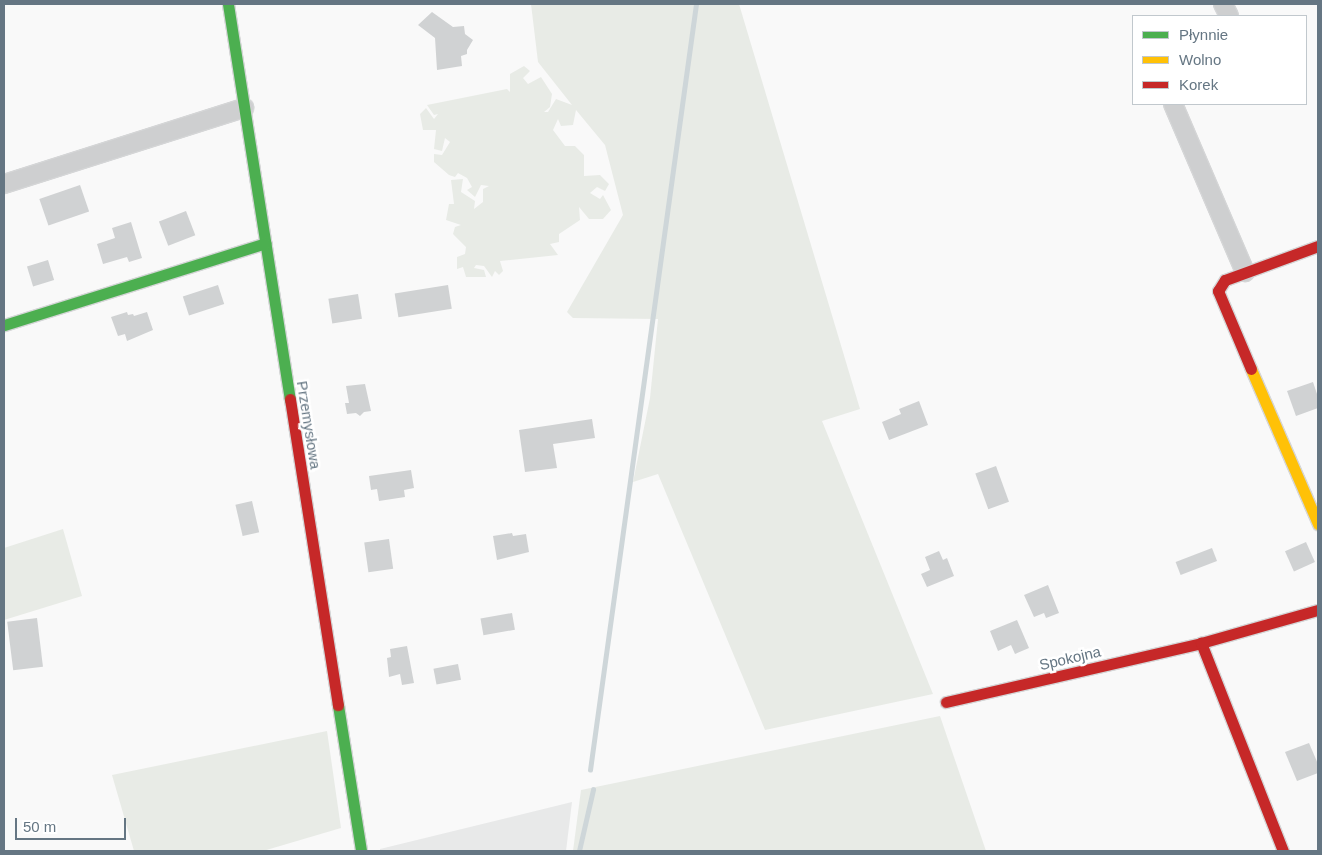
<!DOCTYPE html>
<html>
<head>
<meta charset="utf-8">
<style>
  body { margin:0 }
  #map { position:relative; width:1322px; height:855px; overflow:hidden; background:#f9f9f9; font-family:Helvetica,sans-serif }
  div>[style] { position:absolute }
  .built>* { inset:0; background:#e8e9e9 }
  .green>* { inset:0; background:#e8ebe6 }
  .stream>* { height:4.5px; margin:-2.25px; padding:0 2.25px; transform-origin:2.25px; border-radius:2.25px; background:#ced6d9 }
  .building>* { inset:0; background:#d0d2d3; transform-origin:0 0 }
  .roads { filter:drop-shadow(1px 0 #d5d6d7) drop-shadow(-1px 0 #d5d6d7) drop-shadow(0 1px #d5d6d7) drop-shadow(0 -1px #d5d6d7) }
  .street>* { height:18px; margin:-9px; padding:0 9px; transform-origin:9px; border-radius:9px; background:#cecfd0 }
  .fast>* { height:11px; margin:-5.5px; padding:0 5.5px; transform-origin:5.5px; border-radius:5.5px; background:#4caf50 }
  .slow>* { height:11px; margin:-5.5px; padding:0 5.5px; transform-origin:5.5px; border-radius:5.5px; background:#ffc107 }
  .jam>* { height:11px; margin:-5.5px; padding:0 5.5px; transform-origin:5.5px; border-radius:5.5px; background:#c62828 }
  span { translate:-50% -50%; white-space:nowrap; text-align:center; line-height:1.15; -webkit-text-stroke:5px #fff; paint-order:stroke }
  .street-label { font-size:15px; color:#657683 }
  .frame { position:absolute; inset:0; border:5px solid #657683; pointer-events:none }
  .legend { position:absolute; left:1132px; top:15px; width:175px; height:90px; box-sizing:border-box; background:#fff; border:1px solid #c1c8cd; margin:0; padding:6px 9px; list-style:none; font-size:15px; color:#657683 }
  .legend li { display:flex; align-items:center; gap:10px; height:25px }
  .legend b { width:25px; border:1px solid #c1c8cd }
  .scale { position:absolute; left:15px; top:818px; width:111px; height:22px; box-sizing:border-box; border:2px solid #657683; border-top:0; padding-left:6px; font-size:15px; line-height:18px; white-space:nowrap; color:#657683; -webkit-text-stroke:4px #fff; paint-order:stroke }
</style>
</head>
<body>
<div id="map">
  <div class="built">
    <i style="clip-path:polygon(572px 802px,566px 851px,380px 851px,380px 849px)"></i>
  </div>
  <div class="green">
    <i style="clip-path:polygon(531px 4px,739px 4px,860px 409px,822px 421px,933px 694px,765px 730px,658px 474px,633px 482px,650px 398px,658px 319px,573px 318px,567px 312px,623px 215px,605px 145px,576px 110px,573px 125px,561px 126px,558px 119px,553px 130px,565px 146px,575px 146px,584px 155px,584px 176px,600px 175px,609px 184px,605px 191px,597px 187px,590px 193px,600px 199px,603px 195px,611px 210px,603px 219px,589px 219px,579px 207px,580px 220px,559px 234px,559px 242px,550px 244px,558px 255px,500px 261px,503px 271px,499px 275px,495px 271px,492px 277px,484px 266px,476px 265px,474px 268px,484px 270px,486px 277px,466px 277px,463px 267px,457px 269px,457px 257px,465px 254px,466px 247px,453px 234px,455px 227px,461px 225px,446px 220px,449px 204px,454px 204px,451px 180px,463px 179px,461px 192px,475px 201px,474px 209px,483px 202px,483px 189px,489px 186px,481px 185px,475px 197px,467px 190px,472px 187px,467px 178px,458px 173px,455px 177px,449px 175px,434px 162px,434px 154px,442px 155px,450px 142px,445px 138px,442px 151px,434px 149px,436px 130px,423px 130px,420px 114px,426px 108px,434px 119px,438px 114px,434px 115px,427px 105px,507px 89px,510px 92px,510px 74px,524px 66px,530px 71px,523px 78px,528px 84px,541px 77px,552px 94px,550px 107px,544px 112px,548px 112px,556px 99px,572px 105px,538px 62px)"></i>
    <i style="clip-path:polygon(63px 529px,82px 596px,4px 620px,4px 548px)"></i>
    <i style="clip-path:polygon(940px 716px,986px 851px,573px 851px,581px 790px)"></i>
    <i style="clip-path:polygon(327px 731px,341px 828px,263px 851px,134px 851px,112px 775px)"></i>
  </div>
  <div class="stream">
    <i style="left:590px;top:770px;width:773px;rotate:-82.12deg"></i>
    <i style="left:579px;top:851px;width:63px;rotate:-77.1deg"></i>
  </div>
  <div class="building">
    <i style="clip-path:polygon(432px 12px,453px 27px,464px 26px,465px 34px,473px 40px,467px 50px,467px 54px,461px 56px,462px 66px,437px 70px,435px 38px,418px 25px)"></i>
    <i style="left:80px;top:185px;width:28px;height:43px;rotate:71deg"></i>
    <i style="left:186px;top:211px;width:26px;height:29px;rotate:69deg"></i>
    <i style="clip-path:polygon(131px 222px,142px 258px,129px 262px,127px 257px,103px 264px,97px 244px,115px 238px,112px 228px)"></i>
    <i style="left:48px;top:260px;width:21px;height:22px;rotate:73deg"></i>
    <i style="left:218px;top:285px;width:20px;height:37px;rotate:72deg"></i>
    <i style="left:448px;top:285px;width:24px;height:54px;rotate:81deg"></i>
    <i style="left:358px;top:294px;width:25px;height:30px;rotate:81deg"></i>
    <i style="clip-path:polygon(127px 312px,128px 315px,133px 314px,134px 316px,147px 312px,153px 330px,127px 341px,125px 334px,118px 336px,111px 317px)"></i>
    <i style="clip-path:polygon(1313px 382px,1318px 397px,1318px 408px,1296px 416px,1287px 391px)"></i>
    <i style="clip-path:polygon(365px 384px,371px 411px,364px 412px,360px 416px,356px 413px,347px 414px,345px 403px,349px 403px,346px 386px)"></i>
    <i style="clip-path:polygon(919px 401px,928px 425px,889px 440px,882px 422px,901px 414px,899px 409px)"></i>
    <i style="clip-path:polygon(592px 419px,595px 438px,553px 444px,557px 468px,525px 472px,519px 430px)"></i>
    <i style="left:996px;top:466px;width:38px;height:22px;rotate:70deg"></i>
    <i style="clip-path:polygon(411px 470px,414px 488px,404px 490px,405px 497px,379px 501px,377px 489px,371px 490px,369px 476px)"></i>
    <i style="left:252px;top:501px;width:32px;height:17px;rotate:77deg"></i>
    <i style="clip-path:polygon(512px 533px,513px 536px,526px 534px,529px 552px,497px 560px,493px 536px)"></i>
    <i style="left:389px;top:539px;width:30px;height:25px;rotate:82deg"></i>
    <i style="left:1306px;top:542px;width:22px;height:23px;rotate:66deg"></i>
    <i style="left:1212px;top:548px;width:14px;height:39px;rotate:69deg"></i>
    <i style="clip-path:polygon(939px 551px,943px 560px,947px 558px,954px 576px,927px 587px,921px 574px,930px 570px,925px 557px)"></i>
    <i style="clip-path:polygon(1048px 585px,1059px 613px,1046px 618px,1044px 613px,1034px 617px,1024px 595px)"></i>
    <i style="left:512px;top:613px;width:17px;height:32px;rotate:80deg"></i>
    <i style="left:37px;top:618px;width:49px;height:30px;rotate:83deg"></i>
    <i style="clip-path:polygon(1017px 620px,1029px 648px,1015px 654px,1011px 645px,998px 651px,990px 631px)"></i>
    <i style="clip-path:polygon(407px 646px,414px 683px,402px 685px,400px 674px,389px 677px,387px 658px,391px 657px,390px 649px)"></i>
    <i style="left:458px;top:664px;width:16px;height:25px;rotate:79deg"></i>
    <i style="clip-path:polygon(1309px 743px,1318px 764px,1318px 773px,1297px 781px,1285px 752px)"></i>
  </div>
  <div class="roads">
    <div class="street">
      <i style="left:1223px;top:4px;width:13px;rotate:63deg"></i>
      <i style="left:1173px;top:104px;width:183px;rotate:66.8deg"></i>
      <i style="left:4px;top:184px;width:252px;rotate:-17.6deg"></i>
    </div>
    <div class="fast">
      <i style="left:228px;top:4px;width:400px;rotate:81.1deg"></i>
      <i style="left:4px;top:325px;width:274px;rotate:-17.4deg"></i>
      <i style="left:338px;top:705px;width:148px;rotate:81deg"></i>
    </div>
    <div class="slow">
      <i style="left:1251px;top:369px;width:169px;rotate:66.6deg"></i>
    </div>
    <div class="jam">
      <i style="left:1251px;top:369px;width:85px;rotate:-112.9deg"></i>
      <i style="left:1218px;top:291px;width:13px;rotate:-58deg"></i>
      <i style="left:1225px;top:280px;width:99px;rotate:-20.1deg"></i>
      <i style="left:290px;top:399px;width:310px;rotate:81.1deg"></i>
      <i style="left:946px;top:702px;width:262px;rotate:-13deg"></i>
      <i style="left:1283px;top:851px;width:224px;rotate:-111.5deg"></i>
      <i style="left:1201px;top:643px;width:122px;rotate:-15.8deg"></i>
    </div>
  </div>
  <div class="street-label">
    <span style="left:309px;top:425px;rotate:81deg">Przemysłowa</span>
    <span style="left:1070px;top:658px;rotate:-13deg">Spokojna</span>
  </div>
  <div class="frame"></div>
  <ul class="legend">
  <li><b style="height:6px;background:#4caf50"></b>Płynnie</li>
  <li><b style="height:6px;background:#ffc107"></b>Wolno</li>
  <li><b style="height:6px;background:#c62828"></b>Korek</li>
  </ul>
  <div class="scale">50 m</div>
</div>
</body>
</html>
